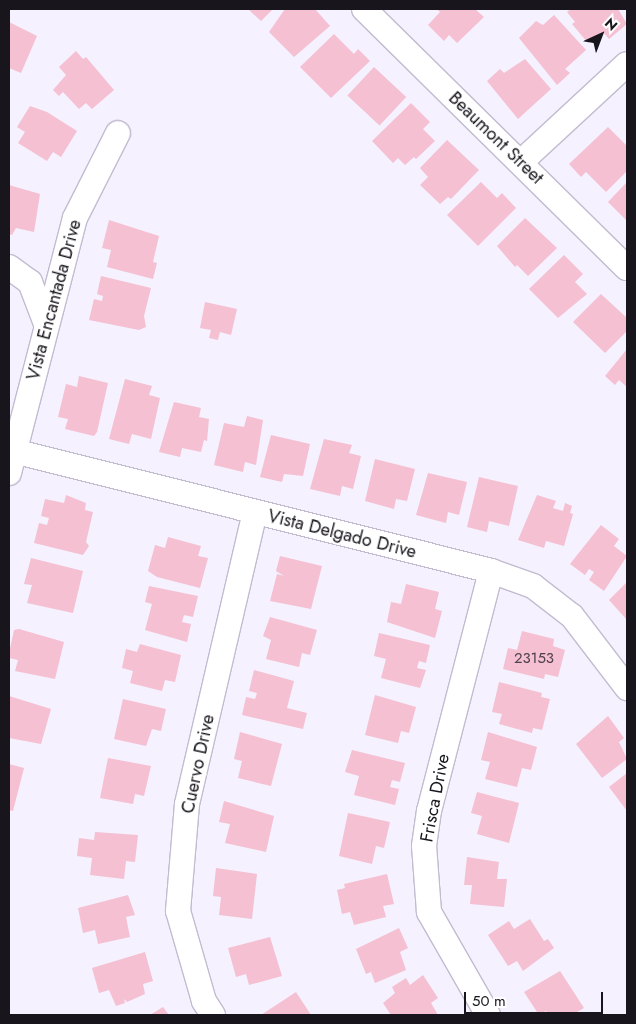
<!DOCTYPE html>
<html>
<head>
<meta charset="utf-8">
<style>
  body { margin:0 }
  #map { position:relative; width:636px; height:1024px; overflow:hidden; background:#f5f1fe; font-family:Jost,sans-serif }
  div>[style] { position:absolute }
  .building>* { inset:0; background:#f4c0d2; transform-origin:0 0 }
  .roads { filter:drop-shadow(1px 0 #c3bbd0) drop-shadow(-1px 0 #c3bbd0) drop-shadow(0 1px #c3bbd0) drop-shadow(0 -1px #c3bbd0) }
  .minor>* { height:24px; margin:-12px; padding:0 12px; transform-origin:12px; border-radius:12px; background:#fff }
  span { translate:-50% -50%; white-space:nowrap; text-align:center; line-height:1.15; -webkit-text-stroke:4px #fff; paint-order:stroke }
  .number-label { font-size:15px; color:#4f404a }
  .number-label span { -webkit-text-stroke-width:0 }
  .street-label { font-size:18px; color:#18151c }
  .frame { position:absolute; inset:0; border:10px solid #18151c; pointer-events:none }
  .north { position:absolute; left:576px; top:10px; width:50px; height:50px; -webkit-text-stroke:4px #fff; paint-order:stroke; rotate:43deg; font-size:14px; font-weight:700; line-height:20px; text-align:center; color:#18151c }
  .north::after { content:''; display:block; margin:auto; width:18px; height:22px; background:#18151c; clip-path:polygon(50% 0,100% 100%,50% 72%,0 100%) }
  .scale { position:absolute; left:464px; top:992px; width:139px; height:22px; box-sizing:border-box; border:2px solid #18151c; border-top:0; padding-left:6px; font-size:15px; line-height:18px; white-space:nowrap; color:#18151c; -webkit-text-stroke:4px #fff; paint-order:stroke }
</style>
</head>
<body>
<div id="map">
  <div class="building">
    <i style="clip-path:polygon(248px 9px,273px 9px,261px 21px)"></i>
    <i style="clip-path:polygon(285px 9px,315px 9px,330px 26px,294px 57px,269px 32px)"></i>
    <i style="clip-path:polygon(437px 9px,475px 9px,484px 17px,457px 43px,449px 35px,444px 41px,428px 25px,440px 12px)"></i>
    <i style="clip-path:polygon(571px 9px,618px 9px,627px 24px,609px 39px,603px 32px,588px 43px,572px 24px,575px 22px,567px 12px)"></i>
    <i style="clip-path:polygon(554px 15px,586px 50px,565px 69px,570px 73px,557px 85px,519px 38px,536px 21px,543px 25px)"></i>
    <i style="clip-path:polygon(9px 22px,37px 36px,21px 73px,9px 68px)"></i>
    <i style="clip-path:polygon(334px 34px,354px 54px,358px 49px,370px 61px,331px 98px,300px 67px)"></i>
    <i style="clip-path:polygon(76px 51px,83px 59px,86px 57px,114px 90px,92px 109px,86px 103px,79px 109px,63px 92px,59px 96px,53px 90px,66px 75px,59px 67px)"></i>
    <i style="clip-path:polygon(525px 59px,551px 89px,518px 119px,487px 81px,500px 69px,504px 73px)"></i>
    <i style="left:374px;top:67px;width:44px;height:39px;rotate:43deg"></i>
    <i style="clip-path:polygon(411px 103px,430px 122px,423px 129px,435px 141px,416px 159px,414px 157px,405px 165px,398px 158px,393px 163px,372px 141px)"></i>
    <i style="clip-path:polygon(30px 106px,47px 112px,77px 131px,61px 157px,53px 152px,47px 161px,18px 143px,25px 132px,17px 127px)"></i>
    <i style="clip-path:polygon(608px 127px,627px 146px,627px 171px,606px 192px,586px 172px,581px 177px,569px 164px)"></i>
    <i style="clip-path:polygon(447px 140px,479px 170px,451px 199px,448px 197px,440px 204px,420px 185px,428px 177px,420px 168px)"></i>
    <i style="clip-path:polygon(481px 182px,497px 198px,502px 193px,516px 208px,478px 246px,447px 215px)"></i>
    <i style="clip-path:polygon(627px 182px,627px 221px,608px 202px)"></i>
    <i style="clip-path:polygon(9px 185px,40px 194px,34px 232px,16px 228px,12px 235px,9px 234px)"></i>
    <i style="clip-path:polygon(525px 218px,557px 248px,528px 276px,517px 265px,515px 267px,497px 246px)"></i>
    <i style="clip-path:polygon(109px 220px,159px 236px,153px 262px,157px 263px,153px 279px,107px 267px,111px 250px,102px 248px)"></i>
    <i style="clip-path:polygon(564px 255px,583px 274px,575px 282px,587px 294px,558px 318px,529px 289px)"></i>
    <i style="clip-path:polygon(101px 276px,151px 288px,144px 316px,146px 327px,139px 330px,89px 320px,94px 299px,102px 301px,103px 296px,97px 294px)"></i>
    <i style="clip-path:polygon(601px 294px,627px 318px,627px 331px,605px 353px,573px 322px)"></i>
    <i style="clip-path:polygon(205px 302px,237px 309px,231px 335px,220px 332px,218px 340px,209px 338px,211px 330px,200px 328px)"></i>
    <i style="clip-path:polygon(627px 349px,627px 387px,619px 380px,615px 385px,605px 376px)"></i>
    <i style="clip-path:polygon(79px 376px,108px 383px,97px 432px,94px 436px,65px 429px,68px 419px,58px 417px,66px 384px,77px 387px)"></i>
    <i style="clip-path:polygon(125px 379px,152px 386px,149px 395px,160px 398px,151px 439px,132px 434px,129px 444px,109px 439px)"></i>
    <i style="clip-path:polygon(174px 402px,201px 408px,199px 417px,209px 419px,207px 441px,204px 440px,201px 452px,182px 448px,180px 457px,159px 452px)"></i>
    <i style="clip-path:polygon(247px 416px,263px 420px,256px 465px,245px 462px,243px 472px,214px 465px,224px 423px,244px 427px)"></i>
    <i style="clip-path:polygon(271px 435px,310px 444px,303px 476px,284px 474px,282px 482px,260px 477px)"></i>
    <i style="clip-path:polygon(324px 439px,352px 445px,349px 453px,361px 456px,353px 489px,342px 486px,340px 496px,310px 489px)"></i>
    <i style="clip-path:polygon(375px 459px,415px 469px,407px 501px,396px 499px,394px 509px,365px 501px)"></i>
    <i style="clip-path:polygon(428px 473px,467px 482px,459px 515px,448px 512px,446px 523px,416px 515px)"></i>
    <i style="clip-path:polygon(479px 477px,518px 486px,509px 526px,489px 521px,487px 532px,467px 527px)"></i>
    <i style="clip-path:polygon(66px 495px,86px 503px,85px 510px,93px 512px,86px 542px,89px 546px,83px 555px,34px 543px,39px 523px,47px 525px,49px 518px,41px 516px,45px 499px,64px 503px)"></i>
    <i style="clip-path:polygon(537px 495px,556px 501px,553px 508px,563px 511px,565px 503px,572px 506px,570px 513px,573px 514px,564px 546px,546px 541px,544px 548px,518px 540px)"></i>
    <i style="clip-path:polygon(601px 525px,619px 539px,614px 546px,627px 556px,604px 591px,589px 580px,594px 572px,589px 569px,585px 575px,570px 564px)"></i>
    <i style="clip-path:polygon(168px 537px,201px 546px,198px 556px,208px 558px,200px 588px,157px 577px,148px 571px,155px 545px,165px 548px)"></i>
    <i style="clip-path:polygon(280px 556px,322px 566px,311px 609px,270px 601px,277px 574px,284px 576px,276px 571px)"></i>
    <i style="clip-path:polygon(31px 558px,83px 571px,73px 613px,27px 603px,32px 585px,24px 584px)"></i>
    <i style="clip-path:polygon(627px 582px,627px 620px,609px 600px)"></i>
    <i style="clip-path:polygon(406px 584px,439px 592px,435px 609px,442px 611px,435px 638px,387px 622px,391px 602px,401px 604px)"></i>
    <i style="clip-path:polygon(149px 586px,198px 596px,193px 617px,184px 615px,182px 622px,191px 624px,187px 642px,145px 630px,152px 604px,145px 602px)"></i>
    <i style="clip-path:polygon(270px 617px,317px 630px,310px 655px,302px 653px,299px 667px,266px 659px,271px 640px,263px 636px)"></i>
    <i style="clip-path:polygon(19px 629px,64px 642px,55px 679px,15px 671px,18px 660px,9px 658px,9px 653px,14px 630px)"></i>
    <i style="clip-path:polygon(522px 631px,554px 639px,553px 646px,565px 650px,558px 677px,545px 674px,544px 679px,503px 669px,508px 648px,517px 650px)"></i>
    <i style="clip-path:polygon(379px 633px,430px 645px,426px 663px,419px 661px,417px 668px,426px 670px,420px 688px,381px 678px,386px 659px,374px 656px)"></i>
    <i style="clip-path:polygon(140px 644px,181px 655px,175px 682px,165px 680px,162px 691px,130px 683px,133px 671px,122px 668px,126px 649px,137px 652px)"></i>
    <i style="clip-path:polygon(254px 670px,294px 681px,287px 708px,307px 713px,303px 729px,242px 715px,246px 697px,255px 699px,257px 693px,249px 691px)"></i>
    <i style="clip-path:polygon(499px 682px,542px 693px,541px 697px,550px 699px,542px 730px,533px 728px,532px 733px,499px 724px,502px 714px,492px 712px)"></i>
    <i style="clip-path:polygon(375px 695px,416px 707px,409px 733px,401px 731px,398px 743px,365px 735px)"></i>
    <i style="clip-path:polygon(9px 696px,51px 709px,41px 744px,9px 738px)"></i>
    <i style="clip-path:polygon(123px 699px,166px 709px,161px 731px,152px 729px,146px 746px,114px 739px)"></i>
    <i style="clip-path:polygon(608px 716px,624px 738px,619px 742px,627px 759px,602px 778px,576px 744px)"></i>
    <i style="clip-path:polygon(240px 732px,282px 744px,271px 786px,238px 778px,242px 761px,234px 759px)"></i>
    <i style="clip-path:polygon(488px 732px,537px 747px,531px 770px,522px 768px,517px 787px,485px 779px,490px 762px,481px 760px)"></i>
    <i style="clip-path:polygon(352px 750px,405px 763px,400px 782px,392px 780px,390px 787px,399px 789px,395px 805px,354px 795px,359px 776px,345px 772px)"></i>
    <i style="clip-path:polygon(108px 758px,151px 766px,144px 796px,135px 794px,133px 804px,100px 798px)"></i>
    <i style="clip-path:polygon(9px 764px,24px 768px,13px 811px,9px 810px)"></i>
    <i style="clip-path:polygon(627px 773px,627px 811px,609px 787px)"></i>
    <i style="clip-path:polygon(477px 792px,519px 803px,509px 843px,477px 834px,482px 816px,471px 813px)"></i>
    <i style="clip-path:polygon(224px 801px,274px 816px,266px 852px,225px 843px,230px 824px,219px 822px)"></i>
    <i style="clip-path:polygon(348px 813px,390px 822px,384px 848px,376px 846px,372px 864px,339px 856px)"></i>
    <i style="clip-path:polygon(95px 832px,138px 835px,135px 862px,126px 861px,124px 879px,90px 875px,92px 858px,77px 856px,79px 838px,94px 840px)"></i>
    <i style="clip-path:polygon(467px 857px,499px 862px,497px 879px,507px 879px,504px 907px,470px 904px,472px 885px,464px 885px)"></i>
    <i style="clip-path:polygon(216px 868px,257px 874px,252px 919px,219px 915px,221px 897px,213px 896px)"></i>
    <i style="clip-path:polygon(387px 874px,394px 904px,383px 906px,386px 917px,354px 925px,350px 912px,342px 914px,337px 890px,345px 888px,344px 884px)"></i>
    <i style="clip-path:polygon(128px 895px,135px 915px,126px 917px,130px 937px,98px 944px,95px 930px,83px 933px,78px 908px)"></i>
    <i style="clip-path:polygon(530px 919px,544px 941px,548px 939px,554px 948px,523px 971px,517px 961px,508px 966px,488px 935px,509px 921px,514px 929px)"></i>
    <i style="clip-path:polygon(399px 928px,408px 948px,400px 952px,406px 970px,375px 983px,371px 972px,366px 974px,356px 949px)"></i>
    <i style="clip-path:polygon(270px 937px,282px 976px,249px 985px,246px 974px,236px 977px,228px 948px)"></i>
    <i style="clip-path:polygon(145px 952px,153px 981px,143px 984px,145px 994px,127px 1002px,124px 999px,125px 1003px,116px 1006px,109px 990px,99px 993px,92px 968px)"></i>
    <i style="clip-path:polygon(560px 971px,584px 1008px,572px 1015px,549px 1015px,546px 1011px,539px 1015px,524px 992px)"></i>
    <i style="clip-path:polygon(423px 975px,438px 998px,431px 1003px,438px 1015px,391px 1015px,383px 1003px,395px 993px,392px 987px,406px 978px,410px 985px)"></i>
    <i style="clip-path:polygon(296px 992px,311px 1015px,261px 1015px)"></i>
    <i style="clip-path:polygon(163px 1007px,169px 1015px,150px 1015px)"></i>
  </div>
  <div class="roads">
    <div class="minor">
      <i style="left:364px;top:9px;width:369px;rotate:44.6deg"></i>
      <i style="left:521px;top:162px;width:144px;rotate:-42.8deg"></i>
      <i style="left:9px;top:267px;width:26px;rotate:36deg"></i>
      <i style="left:30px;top:282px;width:45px;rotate:69.1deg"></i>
      <i style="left:14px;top:451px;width:492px;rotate:14.1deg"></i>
      <i style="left:491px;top:571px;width:45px;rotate:19.7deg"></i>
      <i style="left:533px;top:586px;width:49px;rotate:37.6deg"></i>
      <i style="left:572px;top:616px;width:91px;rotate:52.6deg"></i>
      <i style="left:9px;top:473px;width:263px;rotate:-75.5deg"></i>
      <i style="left:75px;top:218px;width:95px;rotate:-63.2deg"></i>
      <i style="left:213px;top:1015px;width:17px;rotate:-123deg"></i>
      <i style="left:204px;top:1001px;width:94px;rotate:-106.1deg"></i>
      <i style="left:178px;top:911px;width:107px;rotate:-85.2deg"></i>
      <i style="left:187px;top:804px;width:300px;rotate:-76.9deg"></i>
      <i style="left:488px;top:1015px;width:119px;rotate:-119.8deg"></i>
      <i style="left:429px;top:912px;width:66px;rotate:-94.3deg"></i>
      <i style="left:424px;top:846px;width:35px;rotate:-82deg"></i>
      <i style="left:429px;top:811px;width:248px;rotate:-75.5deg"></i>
    </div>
  </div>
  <div class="number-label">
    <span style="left:534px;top:659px">23153</span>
  </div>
  <div class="street-label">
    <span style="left:496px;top:138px;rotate:44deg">Beaumont Street</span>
    <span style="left:54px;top:300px;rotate:-75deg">Vista Encantada Drive</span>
    <span style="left:342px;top:534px;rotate:14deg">Vista Delgado Drive</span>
    <span style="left:198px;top:764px;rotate:-78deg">Cuervo Drive</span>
    <span style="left:435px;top:798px;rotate:-79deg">Frisca Drive</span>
  </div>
  <div class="frame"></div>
  <div class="north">N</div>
  <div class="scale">50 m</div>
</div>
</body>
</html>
